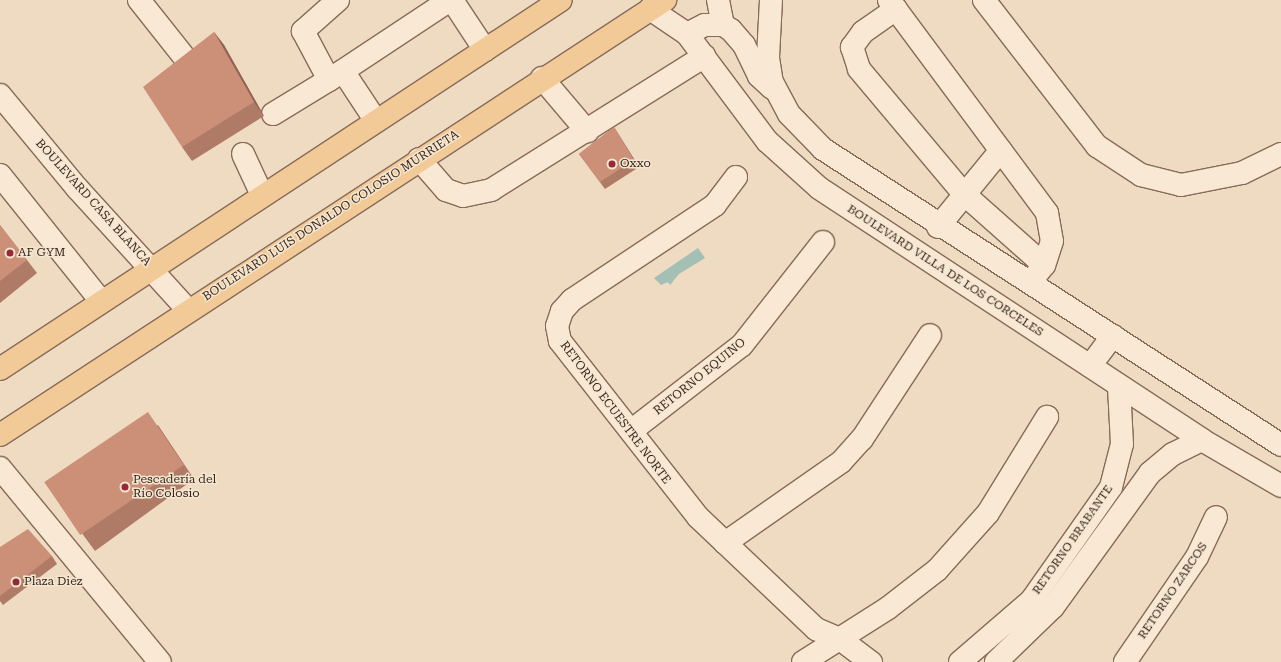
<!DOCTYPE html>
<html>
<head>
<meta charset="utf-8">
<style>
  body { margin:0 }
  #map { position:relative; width:1281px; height:662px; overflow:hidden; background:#eedbc1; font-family:"Roboto Serif",serif }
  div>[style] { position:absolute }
  .water>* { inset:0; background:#a4c0b4 }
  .roads { filter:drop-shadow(1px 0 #876b59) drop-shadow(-1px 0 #876b59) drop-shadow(0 1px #876b59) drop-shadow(0 -1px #876b59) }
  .minor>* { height:22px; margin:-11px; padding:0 11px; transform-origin:11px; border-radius:11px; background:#f9e9d4 }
  .major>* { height:22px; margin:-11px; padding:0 11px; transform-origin:11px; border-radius:11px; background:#f2ca98 }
  .wall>* { inset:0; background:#af7b66 }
  .shaded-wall>* { inset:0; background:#8f6453 }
  .building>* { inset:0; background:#cc8f77; transform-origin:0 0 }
  .dots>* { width:11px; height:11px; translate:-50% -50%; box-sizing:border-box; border:2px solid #f5e6d0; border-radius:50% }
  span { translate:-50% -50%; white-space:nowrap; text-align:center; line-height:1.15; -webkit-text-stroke:3px #f5e6d0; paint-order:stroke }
  .poi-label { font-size:12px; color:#37261d }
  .left { translate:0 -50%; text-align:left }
  .street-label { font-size:12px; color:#37261d }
</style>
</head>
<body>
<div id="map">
  <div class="water">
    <i style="clip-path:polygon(698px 248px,705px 258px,679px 274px,670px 285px,668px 282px,661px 285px,654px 278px)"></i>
  </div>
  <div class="roads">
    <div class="minor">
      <i style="left:139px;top:0;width:80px;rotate:51.6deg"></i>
      <i style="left:338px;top:0;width:47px;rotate:138.5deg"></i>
      <i style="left:303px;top:31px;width:55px;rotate:62deg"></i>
      <i style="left:329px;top:80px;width:145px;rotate:-33.5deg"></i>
      <i style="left:452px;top:0;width:60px;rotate:56.6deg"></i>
      <i style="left:718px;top:0;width:25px;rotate:79deg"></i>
      <i style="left:771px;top:0;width:58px;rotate:93deg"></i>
      <i style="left:768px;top:58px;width:24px;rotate:81deg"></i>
      <i style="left:772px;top:82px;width:36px;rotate:62deg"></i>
      <i style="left:789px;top:114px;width:49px;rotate:45.8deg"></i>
      <i style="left:823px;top:149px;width:545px;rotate:32.87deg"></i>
      <i style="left:889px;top:0;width:265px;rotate:53.4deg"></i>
      <i style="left:1047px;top:213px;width:28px;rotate:80deg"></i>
      <i style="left:1052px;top:241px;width:25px;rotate:108deg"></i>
      <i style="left:1044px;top:265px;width:14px;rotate:129deg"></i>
      <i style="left:984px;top:0;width:185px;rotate:52.3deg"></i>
      <i style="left:1097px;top:146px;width:53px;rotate:33.4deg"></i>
      <i style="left:1141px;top:175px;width:41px;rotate:14deg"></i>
      <i style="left:1181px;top:185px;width:62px;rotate:-11.1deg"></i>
      <i style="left:1242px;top:173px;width:43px;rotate:-26deg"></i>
      <i style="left:650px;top:9px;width:45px;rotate:34deg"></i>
      <i style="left:687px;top:34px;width:134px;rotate:53.2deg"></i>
      <i style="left:767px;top:141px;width:70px;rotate:42.1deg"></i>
      <i style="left:819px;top:188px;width:458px;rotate:33.3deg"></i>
      <i style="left:1202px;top:440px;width:91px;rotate:30.2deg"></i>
      <i style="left:896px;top:9px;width:40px;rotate:145.1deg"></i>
      <i style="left:863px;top:32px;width:19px;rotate:126deg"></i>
      <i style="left:852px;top:47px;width:23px;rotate:72deg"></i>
      <i style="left:859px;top:69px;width:163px;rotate:50deg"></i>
      <i style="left:964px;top:194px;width:107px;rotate:41.6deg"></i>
      <i style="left:687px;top:34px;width:20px;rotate:-27deg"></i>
      <i style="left:705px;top:25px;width:18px"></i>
      <i style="left:723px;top:25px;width:9px;rotate:32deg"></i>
      <i style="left:731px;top:30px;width:20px;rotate:49deg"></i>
      <i style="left:744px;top:45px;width:34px;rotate:64deg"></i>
      <i style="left:759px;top:76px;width:18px;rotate:43deg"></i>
      <i style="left:343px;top:71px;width:60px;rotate:56.6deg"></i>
      <i style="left:542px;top:78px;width:70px;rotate:49.7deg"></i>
      <i style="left:0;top:95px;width:121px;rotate:50.4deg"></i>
      <i style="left:77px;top:188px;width:165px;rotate:47.7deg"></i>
      <i style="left:273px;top:114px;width:66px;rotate:-31.3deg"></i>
      <i style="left:243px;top:154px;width:45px;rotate:65.1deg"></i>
      <i style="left:419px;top:159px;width:41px;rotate:48.9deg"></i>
      <i style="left:446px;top:190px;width:18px;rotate:19deg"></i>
      <i style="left:463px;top:196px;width:29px;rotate:-12deg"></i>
      <i style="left:491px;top:190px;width:252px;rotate:-32.1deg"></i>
      <i style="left:0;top:175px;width:161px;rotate:51.3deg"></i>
      <i style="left:736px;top:177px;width:35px;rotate:127deg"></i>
      <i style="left:715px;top:205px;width:172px;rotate:146.4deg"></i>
      <i style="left:572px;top:300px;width:15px;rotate:132deg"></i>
      <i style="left:562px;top:311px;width:16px;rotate:108deg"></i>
      <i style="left:557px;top:326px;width:15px;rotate:79deg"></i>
      <i style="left:560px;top:341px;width:224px;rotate:51.9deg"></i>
      <i style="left:698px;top:517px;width:163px;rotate:43.5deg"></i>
      <i style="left:816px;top:629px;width:26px;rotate:23deg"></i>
      <i style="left:840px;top:639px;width:39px;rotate:37deg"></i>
      <i style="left:938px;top:227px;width:99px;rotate:-50.7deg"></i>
      <i style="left:1090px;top:366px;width:38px;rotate:-53deg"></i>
      <i style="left:631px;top:431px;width:140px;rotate:-37.8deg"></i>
      <i style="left:742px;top:345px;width:131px;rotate:-51.8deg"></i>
      <i style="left:0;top:468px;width:251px;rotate:50.5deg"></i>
      <i style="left:725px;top:543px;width:141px;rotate:-34.9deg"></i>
      <i style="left:841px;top:462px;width:31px;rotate:-48deg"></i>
      <i style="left:862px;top:439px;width:124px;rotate:-56.8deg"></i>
      <i style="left:803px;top:662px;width:101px;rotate:-32.4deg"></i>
      <i style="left:888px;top:608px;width:62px;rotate:-37.8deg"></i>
      <i style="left:937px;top:570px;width:76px;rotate:-48.2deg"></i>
      <i style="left:988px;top:513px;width:113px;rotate:-58.4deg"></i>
      <i style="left:960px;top:662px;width:94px;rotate:-40.7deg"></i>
      <i style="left:1031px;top:601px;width:139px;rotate:-54.9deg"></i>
      <i style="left:1111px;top:487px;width:44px;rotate:-75.7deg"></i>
      <i style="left:1122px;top:444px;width:58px;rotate:-93deg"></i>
      <i style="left:996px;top:662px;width:79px;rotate:-44deg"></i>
      <i style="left:1053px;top:607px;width:165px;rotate:-54.1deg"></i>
      <i style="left:1150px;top:473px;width:30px;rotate:-40deg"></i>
      <i style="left:1173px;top:454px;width:32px;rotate:-26deg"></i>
      <i style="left:1125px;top:662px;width:127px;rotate:-55.6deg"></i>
      <i style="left:1197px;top:557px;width:44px;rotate:-64.6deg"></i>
    </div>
    <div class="major">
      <i style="left:0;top:369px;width:671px;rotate:-33.34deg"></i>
      <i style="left:0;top:435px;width:795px;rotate:-33.19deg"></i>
    </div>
  </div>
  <div class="wall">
    <i style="clip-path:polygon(214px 32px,224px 45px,264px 116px,192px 161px,182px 147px)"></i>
    <i style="clip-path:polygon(614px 127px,639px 167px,605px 189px,579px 154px)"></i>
    <i style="clip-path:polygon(0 225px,27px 260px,37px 273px,0 303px)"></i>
    <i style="clip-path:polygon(158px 425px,194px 479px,95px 551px,45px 483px)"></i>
    <i style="clip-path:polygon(0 547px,52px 556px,57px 564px,3px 605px,0 601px)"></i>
  </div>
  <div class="shaded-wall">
    <i style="clip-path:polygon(214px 32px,224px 45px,264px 116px,254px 102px)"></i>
    <i style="clip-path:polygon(614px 127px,639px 167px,634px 160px)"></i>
  </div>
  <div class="building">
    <i style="clip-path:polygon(214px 32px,254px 102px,182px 147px,143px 87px)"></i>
    <i style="clip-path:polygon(614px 127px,634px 160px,600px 182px,579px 154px)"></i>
    <i style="clip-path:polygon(0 225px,27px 260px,0 281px)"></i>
    <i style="left:148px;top:412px;width:64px;height:125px;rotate:56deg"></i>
    <i style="clip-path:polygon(28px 529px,52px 556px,0 596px,0 547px)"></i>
  </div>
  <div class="dots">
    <i style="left:612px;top:164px;background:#962837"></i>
    <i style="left:10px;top:253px;background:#962837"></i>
    <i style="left:125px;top:487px;background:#962837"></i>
    <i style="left:16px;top:582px;background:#962837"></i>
  </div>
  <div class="poi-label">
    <span class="left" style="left:620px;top:164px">Oxxo</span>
    <span class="left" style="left:18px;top:253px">AF GYM</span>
    <span class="left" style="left:133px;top:487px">Pescadería del<br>Río Colosio</span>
    <span class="left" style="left:24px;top:582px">Plaza Diez</span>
  </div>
  <div class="street-label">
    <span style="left:93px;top:203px;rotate:48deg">BOULEVARD CASA BLANCA</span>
    <span style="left:331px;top:216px;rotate:-33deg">BOULEVARD LUIS DONALDO COLOSIO MURRIETA</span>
    <span style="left:945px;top:271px;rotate:33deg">BOULEVARD VILLA DE LOS CORCELES</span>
    <span style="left:700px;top:377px;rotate:-39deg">RETORNO EQUINO</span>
    <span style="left:615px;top:413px;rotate:53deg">RETORNO ECUESTRE NORTE</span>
    <span style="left:1073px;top:540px;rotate:-55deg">RETORNO BRABANTE</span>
    <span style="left:1173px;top:591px;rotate:-56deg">RETORNO ZARCOS</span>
  </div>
</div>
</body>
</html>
